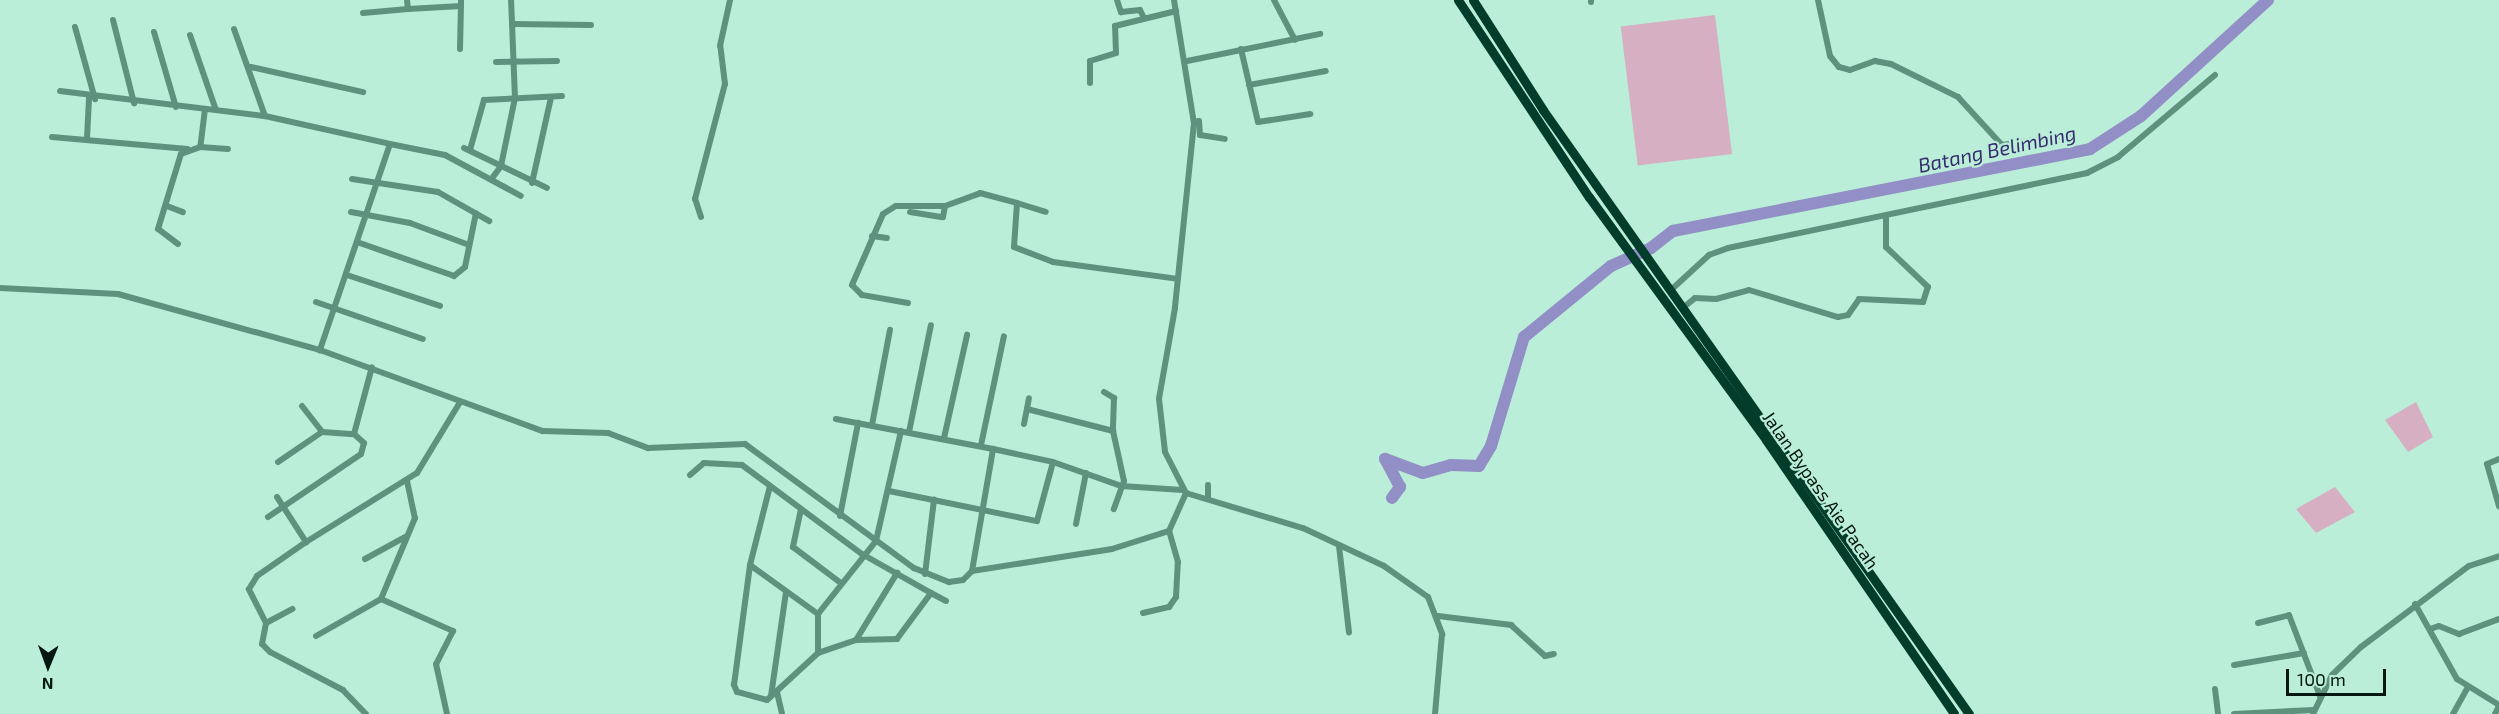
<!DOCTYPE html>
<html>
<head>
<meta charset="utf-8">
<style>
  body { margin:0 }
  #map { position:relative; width:2499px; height:714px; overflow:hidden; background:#baeed8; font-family:"Exo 2",sans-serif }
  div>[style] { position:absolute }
  .green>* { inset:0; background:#d7afc3; transform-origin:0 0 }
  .river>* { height:12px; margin:-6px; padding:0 6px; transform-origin:6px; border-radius:6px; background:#928fc6 }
  .minor>* { height:6px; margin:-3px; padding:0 3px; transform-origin:3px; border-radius:3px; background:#5f927e }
  .trunk>* { height:9px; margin:-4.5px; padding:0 4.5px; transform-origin:4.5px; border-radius:4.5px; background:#023c2a }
  span { translate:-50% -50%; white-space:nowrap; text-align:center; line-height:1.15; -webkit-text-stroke:4.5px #baeed8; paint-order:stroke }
  .street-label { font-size:18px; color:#041710 }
  .water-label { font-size:20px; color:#372b6e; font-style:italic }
  .north { position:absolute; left:18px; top:636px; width:60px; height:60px; -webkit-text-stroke:4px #baeed8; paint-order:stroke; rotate:181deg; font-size:16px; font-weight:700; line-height:24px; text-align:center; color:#041710 }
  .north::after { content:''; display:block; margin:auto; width:21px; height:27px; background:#041710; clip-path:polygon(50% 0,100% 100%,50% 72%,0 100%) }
  .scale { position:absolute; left:2286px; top:669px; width:100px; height:27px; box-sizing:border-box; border:3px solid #041710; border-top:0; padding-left:8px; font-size:18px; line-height:21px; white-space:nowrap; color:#041710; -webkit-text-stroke:4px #baeed8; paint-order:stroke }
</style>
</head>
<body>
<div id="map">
  <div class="green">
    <i style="left:1715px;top:15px;width:140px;height:95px;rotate:83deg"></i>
    <i style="clip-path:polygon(2416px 402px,2433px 437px,2408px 452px,2385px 420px)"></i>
    <i style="clip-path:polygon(2335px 487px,2355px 512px,2316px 533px,2296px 509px)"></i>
  </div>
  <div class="river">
    <i style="left:1392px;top:498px;width:14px;rotate:-54deg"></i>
    <i style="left:1400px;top:487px;width:32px;rotate:-118deg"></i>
    <i style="left:1385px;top:459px;width:40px;rotate:20.2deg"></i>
    <i style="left:1423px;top:473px;width:29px;rotate:-16deg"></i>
    <i style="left:1451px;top:465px;width:28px;rotate:2deg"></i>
    <i style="left:1479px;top:466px;width:23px;rotate:-59deg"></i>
    <i style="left:1491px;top:446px;width:114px;rotate:-73.2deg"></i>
    <i style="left:1524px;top:337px;width:112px;rotate:-39.2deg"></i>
    <i style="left:1611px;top:266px;width:44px;rotate:-24.2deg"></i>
    <i style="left:1651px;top:248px;width:28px;rotate:-38deg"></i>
    <i style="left:1673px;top:231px;width:425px;rotate:-11.1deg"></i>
    <i style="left:2090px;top:149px;width:61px;rotate:-32.9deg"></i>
    <i style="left:2141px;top:116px;width:172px;rotate:-42.4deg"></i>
  </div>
  <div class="minor">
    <i style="left:407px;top:0;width:9px;rotate:84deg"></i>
    <i style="left:408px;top:9px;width:53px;rotate:-3.2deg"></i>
    <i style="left:461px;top:6px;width:6px;rotate:-90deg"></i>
    <i style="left:1117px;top:0;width:13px;rotate:72deg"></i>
    <i style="left:1121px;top:12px;width:19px;rotate:-6deg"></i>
    <i style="left:1140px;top:10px;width:9px;rotate:63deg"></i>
    <i style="left:1174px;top:0;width:125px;rotate:80.8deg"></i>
    <i style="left:1194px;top:123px;width:186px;rotate:95.9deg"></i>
    <i style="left:1175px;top:308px;width:92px;rotate:100deg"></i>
    <i style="left:1159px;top:399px;width:53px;rotate:83.5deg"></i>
    <i style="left:1165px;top:452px;width:46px;rotate:62.9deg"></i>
    <i style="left:1186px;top:493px;width:122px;rotate:16.7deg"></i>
    <i style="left:1303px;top:528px;width:89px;rotate:25.1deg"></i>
    <i style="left:1384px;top:566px;width:54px;rotate:35.2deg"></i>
    <i style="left:1428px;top:597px;width:40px;rotate:69deg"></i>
    <i style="left:1442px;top:634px;width:80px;rotate:95deg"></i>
    <i style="left:1274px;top:0;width:45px;rotate:62.3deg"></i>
    <i style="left:1818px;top:0;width:57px;rotate:77.9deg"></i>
    <i style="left:1830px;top:56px;width:14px;rotate:51deg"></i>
    <i style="left:1839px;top:67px;width:11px;rotate:15deg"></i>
    <i style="left:1850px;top:70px;width:27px;rotate:-20deg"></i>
    <i style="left:1875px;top:61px;width:16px;rotate:11deg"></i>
    <i style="left:1891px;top:64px;width:75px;rotate:26.2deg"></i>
    <i style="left:1958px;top:97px;width:65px;rotate:47.5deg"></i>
    <i style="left:2002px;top:145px;width:68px;rotate:-8.5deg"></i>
    <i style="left:1591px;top:2px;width:2px;rotate:-90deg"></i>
    <i style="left:363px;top:13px;width:45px;rotate:-5.1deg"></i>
    <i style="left:113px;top:20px;width:86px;rotate:75.8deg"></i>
    <i style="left:512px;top:24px;width:79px;rotate:0.7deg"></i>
    <i style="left:75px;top:27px;width:75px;rotate:74.5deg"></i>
    <i style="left:234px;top:29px;width:92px;rotate:70.4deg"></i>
    <i style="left:154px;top:32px;width:78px;rotate:73.7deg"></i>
    <i style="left:190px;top:35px;width:79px;rotate:70.9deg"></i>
    <i style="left:460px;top:49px;width:43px;rotate:-88.7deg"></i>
    <i style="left:1241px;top:49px;width:75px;rotate:76.9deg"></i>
    <i style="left:1258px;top:122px;width:53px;rotate:-8.7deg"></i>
    <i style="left:1187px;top:61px;width:136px;rotate:-11.5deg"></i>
    <i style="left:496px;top:62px;width:61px;rotate:-0.9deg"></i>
    <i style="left:251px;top:67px;width:115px;rotate:12.6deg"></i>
    <i style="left:1090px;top:83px;width:22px;rotate:-90deg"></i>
    <i style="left:1090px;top:61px;width:27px;rotate:-17deg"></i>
    <i style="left:1116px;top:53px;width:27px;rotate:-92deg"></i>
    <i style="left:1115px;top:26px;width:63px;rotate:-13.8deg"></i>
    <i style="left:1249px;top:85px;width:78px;rotate:-10.3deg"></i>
    <i style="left:60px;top:91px;width:207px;rotate:7deg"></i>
    <i style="left:265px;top:116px;width:128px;rotate:12.6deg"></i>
    <i style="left:390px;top:144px;width:218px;rotate:108.8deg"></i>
    <i style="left:205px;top:109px;width:38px;rotate:97deg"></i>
    <i style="left:200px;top:147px;width:28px;rotate:4deg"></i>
    <i style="left:1194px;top:123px;width:5px;rotate:-22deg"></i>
    <i style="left:1199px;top:121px;width:14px;rotate:86deg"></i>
    <i style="left:1200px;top:135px;width:25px;rotate:9deg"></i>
    <i style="left:52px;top:137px;width:136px;rotate:5.1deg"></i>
    <i style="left:87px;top:138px;width:40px;rotate:-87.1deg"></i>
    <i style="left:390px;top:144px;width:56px;rotate:11.3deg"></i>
    <i style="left:445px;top:155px;width:86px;rotate:28.3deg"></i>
    <i style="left:464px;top:148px;width:92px;rotate:25.7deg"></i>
    <i style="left:470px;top:150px;width:52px;rotate:-74.4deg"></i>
    <i style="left:484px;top:100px;width:78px;rotate:-2.9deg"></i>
    <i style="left:493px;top:177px;width:14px;rotate:-54deg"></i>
    <i style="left:501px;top:166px;width:69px;rotate:-78.4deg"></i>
    <i style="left:515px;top:98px;width:98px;rotate:-92.3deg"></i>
    <i style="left:352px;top:179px;width:87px;rotate:8.6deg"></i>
    <i style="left:438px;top:192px;width:59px;rotate:29.6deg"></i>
    <i style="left:532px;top:183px;width:88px;rotate:-77.5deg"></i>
    <i style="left:1017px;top:203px;width:30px;rotate:17deg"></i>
    <i style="left:167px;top:206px;width:17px;rotate:21deg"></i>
    <i style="left:351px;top:212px;width:60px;rotate:10.6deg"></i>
    <i style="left:410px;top:223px;width:63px;rotate:20.4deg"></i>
    <i style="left:910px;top:212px;width:33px;rotate:9deg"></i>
    <i style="left:943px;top:217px;width:11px;rotate:-80deg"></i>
    <i style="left:701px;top:217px;width:19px;rotate:-108deg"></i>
    <i style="left:695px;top:199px;width:119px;rotate:-75.4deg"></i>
    <i style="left:725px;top:84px;width:38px;rotate:-97deg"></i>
    <i style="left:720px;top:46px;width:47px;rotate:-77.7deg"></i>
    <i style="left:872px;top:236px;width:15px;rotate:8deg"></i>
    <i style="left:357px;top:242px;width:103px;rotate:19.3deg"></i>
    <i style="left:454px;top:276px;width:14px;rotate:-39deg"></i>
    <i style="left:465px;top:267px;width:55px;rotate:-78.5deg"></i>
    <i style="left:178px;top:244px;width:25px;rotate:-143deg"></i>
    <i style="left:158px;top:229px;width:78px;rotate:-73deg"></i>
    <i style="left:181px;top:154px;width:20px;rotate:-20deg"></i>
    <i style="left:347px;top:275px;width:98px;rotate:18.4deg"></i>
    <i style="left:0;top:288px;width:118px;rotate:2.9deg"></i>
    <i style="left:118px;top:294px;width:210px;rotate:15.5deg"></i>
    <i style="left:320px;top:350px;width:237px;rotate:20deg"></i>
    <i style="left:543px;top:431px;width:65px;rotate:1.8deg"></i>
    <i style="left:608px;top:433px;width:43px;rotate:20.6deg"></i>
    <i style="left:648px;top:448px;width:97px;rotate:-2.4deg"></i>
    <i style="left:745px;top:444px;width:210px;rotate:36.3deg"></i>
    <i style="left:914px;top:568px;width:38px;rotate:22deg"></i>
    <i style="left:949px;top:582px;width:14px;rotate:-8deg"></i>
    <i style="left:963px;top:580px;width:13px;rotate:-45deg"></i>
    <i style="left:972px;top:571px;width:124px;rotate:-80.2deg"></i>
    <i style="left:993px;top:449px;width:160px;rotate:-169.2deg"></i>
    <i style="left:1671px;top:290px;width:52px;rotate:-42.6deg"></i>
    <i style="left:1709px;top:255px;width:20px;rotate:-20deg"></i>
    <i style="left:1728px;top:248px;width:367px;rotate:-11.8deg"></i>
    <i style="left:2087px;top:173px;width:35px;rotate:-27deg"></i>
    <i style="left:2118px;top:157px;width:127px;rotate:-40.2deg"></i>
    <i style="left:316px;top:302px;width:113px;rotate:19.1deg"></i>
    <i style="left:908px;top:303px;width:47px;rotate:-170.1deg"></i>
    <i style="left:862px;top:295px;width:14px;rotate:-135deg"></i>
    <i style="left:852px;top:285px;width:77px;rotate:-66.4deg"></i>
    <i style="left:883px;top:214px;width:15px;rotate:-32deg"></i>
    <i style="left:896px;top:206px;width:49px"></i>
    <i style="left:945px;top:206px;width:37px;rotate:-20deg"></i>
    <i style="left:980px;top:193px;width:38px;rotate:15deg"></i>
    <i style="left:1017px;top:203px;width:44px;rotate:93.9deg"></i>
    <i style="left:1014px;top:247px;width:42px;rotate:21deg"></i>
    <i style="left:1053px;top:262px;width:126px;rotate:7.7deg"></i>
    <i style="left:1684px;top:307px;width:14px;rotate:-39deg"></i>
    <i style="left:1695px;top:298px;width:21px;rotate:3deg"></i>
    <i style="left:1716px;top:299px;width:34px;rotate:-15deg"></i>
    <i style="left:1749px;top:290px;width:93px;rotate:16.9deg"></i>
    <i style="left:1838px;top:317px;width:10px;rotate:-11deg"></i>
    <i style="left:1848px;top:315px;width:19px;rotate:-55deg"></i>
    <i style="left:1859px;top:299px;width:64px;rotate:2.7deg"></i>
    <i style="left:1923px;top:302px;width:16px;rotate:-72deg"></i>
    <i style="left:1928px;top:287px;width:58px;rotate:-136.4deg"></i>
    <i style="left:1886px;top:247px;width:31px;rotate:-90deg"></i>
    <i style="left:1104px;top:392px;width:12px;rotate:31deg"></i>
    <i style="left:1114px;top:398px;width:33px;rotate:92deg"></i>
    <i style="left:302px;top:406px;width:33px;rotate:52deg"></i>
    <i style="left:322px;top:432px;width:32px;rotate:4deg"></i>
    <i style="left:1027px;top:409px;width:11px;rotate:-80deg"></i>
    <i style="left:1024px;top:424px;width:15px;rotate:-79deg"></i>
    <i style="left:1027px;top:409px;width:89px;rotate:14.3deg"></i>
    <i style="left:1113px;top:431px;width:51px;rotate:77.6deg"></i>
    <i style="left:1124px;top:481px;width:30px;rotate:110deg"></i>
    <i style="left:872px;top:425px;width:97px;rotate:-79.3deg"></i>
    <i style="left:909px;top:432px;width:109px;rotate:-78.4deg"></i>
    <i style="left:944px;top:438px;width:106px;rotate:-77.4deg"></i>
    <i style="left:981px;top:445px;width:111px;rotate:-78.1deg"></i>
    <i style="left:993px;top:449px;width:61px;rotate:12.2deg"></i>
    <i style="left:1053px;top:462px;width:72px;rotate:19.4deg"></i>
    <i style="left:1121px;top:486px;width:62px;rotate:3.7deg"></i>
    <i style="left:2499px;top:459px;width:13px;rotate:157deg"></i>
    <i style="left:2487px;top:464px;width:44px;rotate:74.1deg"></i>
    <i style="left:278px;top:462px;width:53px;rotate:-34.3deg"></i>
    <i style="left:690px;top:475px;width:18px;rotate:-41deg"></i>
    <i style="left:704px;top:463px;width:38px;rotate:3deg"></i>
    <i style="left:742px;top:465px;width:149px;rotate:36.6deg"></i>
    <i style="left:862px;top:554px;width:79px;rotate:29.5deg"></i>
    <i style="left:931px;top:593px;width:57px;rotate:126.5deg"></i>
    <i style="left:897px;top:639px;width:41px;rotate:178.6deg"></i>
    <i style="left:856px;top:640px;width:40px;rotate:161.1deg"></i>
    <i style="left:818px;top:653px;width:69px;rotate:137.3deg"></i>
    <i style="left:767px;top:700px;width:31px;rotate:-165deg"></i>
    <i style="left:737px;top:692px;width:8px;rotate:-113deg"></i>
    <i style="left:734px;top:685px;width:121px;rotate:-82.4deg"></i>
    <i style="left:750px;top:565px;width:81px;rotate:-75.8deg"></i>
    <i style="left:407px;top:481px;width:38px;rotate:78deg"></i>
    <i style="left:415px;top:518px;width:88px;rotate:112.8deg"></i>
    <i style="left:381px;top:599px;width:79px;rotate:24deg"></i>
    <i style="left:453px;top:631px;width:37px;rotate:117deg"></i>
    <i style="left:436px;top:664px;width:51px;rotate:77.6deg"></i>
    <i style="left:889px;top:491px;width:151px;rotate:11.5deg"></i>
    <i style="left:1037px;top:521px;width:61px;rotate:-74.8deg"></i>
    <i style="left:277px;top:497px;width:54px;rotate:57.2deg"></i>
    <i style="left:1208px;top:498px;width:13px;rotate:-90deg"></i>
    <i style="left:801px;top:509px;width:39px;rotate:102deg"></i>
    <i style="left:793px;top:547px;width:60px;rotate:36.9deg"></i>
    <i style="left:840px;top:516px;width:95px;rotate:-79deg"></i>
    <i style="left:268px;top:517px;width:112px;rotate:-34.1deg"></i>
    <i style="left:361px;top:454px;width:11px;rotate:-75deg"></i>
    <i style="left:364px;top:443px;width:13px;rotate:-138deg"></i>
    <i style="left:354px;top:434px;width:69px;rotate:-75deg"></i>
    <i style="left:1076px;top:524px;width:52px;rotate:-78.9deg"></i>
    <i style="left:1339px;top:546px;width:87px;rotate:83.4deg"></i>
    <i style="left:365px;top:559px;width:46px;rotate:-28.8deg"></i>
    <i style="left:750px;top:565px;width:84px;rotate:35.8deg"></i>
    <i style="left:972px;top:571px;width:142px;rotate:-8.9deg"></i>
    <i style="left:1112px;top:549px;width:60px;rotate:-17.5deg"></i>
    <i style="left:1169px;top:531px;width:42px;rotate:-65.9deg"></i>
    <i style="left:925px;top:574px;width:75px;rotate:-83.1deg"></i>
    <i style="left:931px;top:593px;width:17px;rotate:28deg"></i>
    <i style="left:2415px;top:604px;width:86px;rotate:60.8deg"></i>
    <i style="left:2457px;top:679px;width:49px;rotate:31.8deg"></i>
    <i style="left:1143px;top:613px;width:27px;rotate:-13deg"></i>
    <i style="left:1169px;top:607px;width:12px;rotate:-55deg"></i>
    <i style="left:1176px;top:597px;width:35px;rotate:-87deg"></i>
    <i style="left:1178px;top:562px;width:32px;rotate:-106deg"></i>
    <i style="left:1438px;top:616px;width:74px;rotate:7deg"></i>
    <i style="left:1511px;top:625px;width:46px;rotate:42.4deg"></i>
    <i style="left:1545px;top:656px;width:9px;rotate:-13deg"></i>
    <i style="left:266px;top:623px;width:30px;rotate:-28deg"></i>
    <i style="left:2258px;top:623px;width:32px;rotate:-14deg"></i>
    <i style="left:2289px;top:615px;width:87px;rotate:69.1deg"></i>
    <i style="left:2430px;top:629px;width:9px;rotate:-18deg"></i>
    <i style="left:2439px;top:626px;width:22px;rotate:22deg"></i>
    <i style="left:2459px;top:634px;width:43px;rotate:-20.6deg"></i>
    <i style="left:316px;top:636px;width:75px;rotate:-29.6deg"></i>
    <i style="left:856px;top:640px;width:79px;rotate:-58.5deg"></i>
    <i style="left:818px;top:653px;width:39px;rotate:-90deg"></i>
    <i style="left:818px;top:614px;width:93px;rotate:-51.5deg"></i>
    <i style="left:876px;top:541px;width:113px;rotate:-77.2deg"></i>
    <i style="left:2234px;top:665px;width:71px;rotate:-9.7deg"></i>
    <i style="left:2215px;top:689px;width:25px;rotate:83deg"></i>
    <i style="left:777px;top:692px;width:23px;rotate:77deg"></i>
    <i style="left:771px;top:696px;width:105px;rotate:-81.8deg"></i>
    <i style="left:366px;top:714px;width:33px;rotate:-134deg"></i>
    <i style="left:343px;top:690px;width:82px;rotate:-152.5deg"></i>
    <i style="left:270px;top:652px;width:11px;rotate:-135deg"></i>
    <i style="left:262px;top:644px;width:21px;rotate:-79deg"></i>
    <i style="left:266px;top:623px;width:38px;rotate:-117deg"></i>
    <i style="left:249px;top:589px;width:15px;rotate:-58deg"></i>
    <i style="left:257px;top:576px;width:60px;rotate:-34.8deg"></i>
    <i style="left:306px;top:542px;width:131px;rotate:-31.9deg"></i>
    <i style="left:417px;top:473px;width:81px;rotate:-58.7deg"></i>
    <i style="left:2234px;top:714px;width:80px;rotate:-2.9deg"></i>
    <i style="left:2313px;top:714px;width:43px;rotate:-64deg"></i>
    <i style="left:2332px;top:675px;width:40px;rotate:-44deg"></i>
    <i style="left:2361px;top:647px;width:135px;rotate:-36.9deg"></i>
    <i style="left:2469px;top:566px;width:32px;rotate:-18deg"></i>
    <i style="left:2453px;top:714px;width:31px;rotate:-61deg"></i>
    <i style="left:2495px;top:714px;width:9px;rotate:-63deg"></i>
  </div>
  <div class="trunk">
    <i style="left:1458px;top:0;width:237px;rotate:56.4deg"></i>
    <i style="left:1589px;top:197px;width:301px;rotate:53.9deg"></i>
    <i style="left:1766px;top:440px;width:332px;rotate:55.5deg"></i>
    <i style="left:1473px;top:0;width:130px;rotate:57.5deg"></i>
    <i style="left:1543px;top:110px;width:739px;rotate:54.8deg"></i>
  </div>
  <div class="street-label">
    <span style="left:1821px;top:490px;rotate:55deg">Jalan Bypass Aie Pacah</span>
  </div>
  <div class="water-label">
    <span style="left:1997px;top:149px;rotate:-12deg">Batang Belimbing</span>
  </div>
  <div class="north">N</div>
  <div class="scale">100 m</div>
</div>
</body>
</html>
